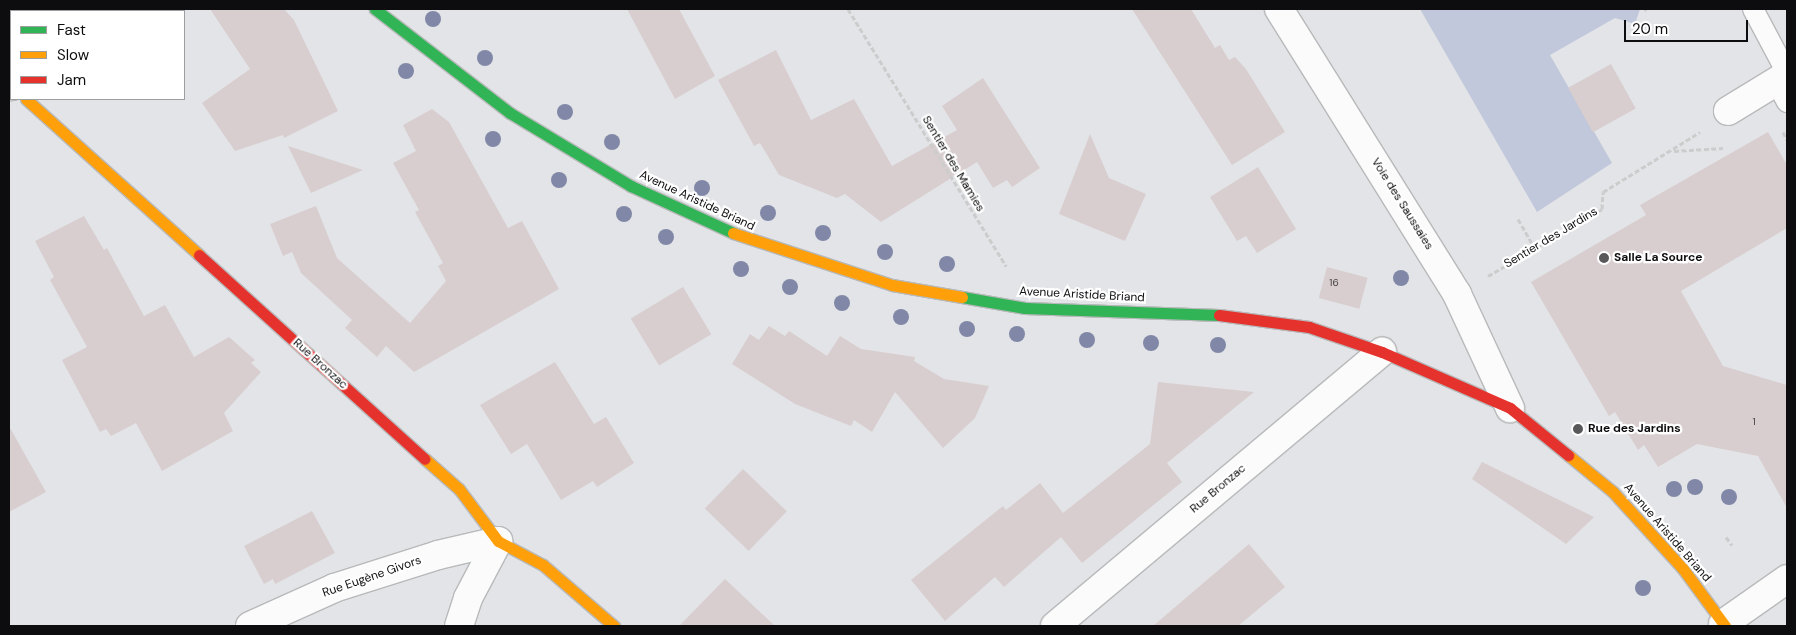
<!DOCTYPE html>
<html>
<head>
<meta charset="utf-8">
<style>
  body { margin:0 }
  #map { position:relative; width:1796px; height:635px; overflow:hidden; background:#e3e4e7; font-family:"DM Sans",sans-serif }
  div>[style] { position:absolute }
  .green>* { inset:0; background:#c1c8db }
  .building>* { inset:0; background:#d8cecf; transform-origin:0 0 }
  .path>* { height:3px; margin-top:-1.5px; transform-origin:0; background:repeating-linear-gradient(90deg,#cccccd 0 5px,transparent 0 7.5px) }
  .roads { filter:drop-shadow(1px 0 #b8b9ba) drop-shadow(-1px 0 #b8b9ba) drop-shadow(0 1px #b8b9ba) drop-shadow(0 -1px #b8b9ba) }
  .lane>* { height:20px; margin:-10px; padding:0 10px; transform-origin:10px; border-radius:10px; background:#fbfbfb }
  .street>* { height:28px; margin:-14px; padding:0 14px; transform-origin:14px; border-radius:14px; background:#fbfbfb }
  .fast>* { height:11px; margin:-5.5px; padding:0 5.5px; transform-origin:5.5px; border-radius:5.5px; background:#30b455 }
  .slow>* { height:11px; margin:-5.5px; padding:0 5.5px; transform-origin:5.5px; border-radius:5.5px; background:#ff9f0a }
  .jam>* { height:11px; margin:-5.5px; padding:0 5.5px; transform-origin:5.5px; border-radius:5.5px; background:#e5322d }
  .trees>* { width:16px; height:16px; margin:-8px; border-radius:50%; background:#8188a7 }
  .dots>* { width:14px; height:14px; translate:-50% -50%; box-sizing:border-box; border:2px solid #fff; border-radius:50% }
  span { translate:-50% -50%; white-space:nowrap; text-align:center; line-height:1.15; -webkit-text-stroke:4.5px #fff; paint-order:stroke }
  .number-label { font-size:10px; color:#423f41 }
  .number-label span { -webkit-text-stroke-width:0 }
  .street-label { font-size:12px; color:#0d0d0f }
  .poi-label { font-size:12px; color:#0d0d0f; font-weight:700 }
  .left { translate:0 -50%; text-align:left }
  .frame { position:absolute; inset:0; border:10px solid #0d0d0f; pointer-events:none }
  .legend { position:absolute; left:10px; top:10px; width:175px; height:90px; box-sizing:border-box; background:#fff; border:1px solid #9e9e9f; margin:0; padding:6px 9px; list-style:none; font-size:15px; color:#0d0d0f }
  .legend li { display:flex; align-items:center; gap:10px; height:25px }
  .legend b { width:25px; border:1px solid #9e9e9f }
  .scale { position:absolute; left:1624px; top:20px; width:124px; height:22px; box-sizing:border-box; border:2px solid #0d0d0f; border-top:0; padding-left:6px; font-size:15px; line-height:18px; white-space:nowrap; color:#0d0d0f; -webkit-text-stroke:4px #fff; paint-order:stroke }
</style>
</head>
<body>
<div id="map">
  <div class="green">
    <i style="clip-path:polygon(1420px 9px,1640px 9px,1635px 24px,1615px 18px,1550px 55px,1612px 163px,1537px 212px)"></i>
  </div>
  <div class="building">
    <i style="clip-path:polygon(210px 9px,284px 9px,294px 20px,338px 111px,284px 138px,283px 135px,235px 151px,202px 103px,250px 69px)"></i>
    <i style="clip-path:polygon(627px 9px,679px 9px,715px 76px,675px 99px)"></i>
    <i style="clip-path:polygon(1132px 9px,1191px 9px,1215px 48px,1220px 45px,1229px 60px,1235px 57px,1246px 69px,1285px 132px,1232px 165px)"></i>
    <i style="clip-path:polygon(776px 50px,811px 120px,854px 99px,892px 166px,957px 130px,942px 106px,983px 78px,1040px 168px,1012px 187px,1007px 180px,993px 188px,977px 162px,881px 222px,845px 194px,837px 198px,779px 175px,760px 143px,754px 146px,718px 80px)"></i>
    <i style="left:1611px;top:64px;width:51px;height:49px;rotate:61deg"></i>
    <i style="clip-path:polygon(432px 109px,449px 122px,508px 228px,522px 221px,559px 289px,414px 372px,386px 346px,377px 357px,345px 328px,352px 320px,301px 273px,292px 252px,283px 256px,270px 224px,316px 206px,337px 258px,410px 323px,446px 281px,438px 266px,443px 263px,415px 212px,419px 210px,393px 163px,416px 151px,403px 125px)"></i>
    <i style="clip-path:polygon(1768px 132px,1787px 165px,1787px 228px,1681px 291px,1723px 366px,1787px 385px,1787px 508px,1758px 456px,1697px 444px,1658px 467px,1644px 445px,1638px 450px,1615px 412px,1609px 416px,1531px 282px,1646px 215px,1640px 205px)"></i>
    <i style="clip-path:polygon(1090px 134px,1109px 178px,1146px 194px,1125px 241px,1059px 214px)"></i>
    <i style="clip-path:polygon(288px 146px,363px 170px,311px 193px)"></i>
    <i style="clip-path:polygon(1258px 167px,1296px 229px,1257px 253px,1246px 236px,1237px 241px,1210px 197px)"></i>
    <i style="clip-path:polygon(84px 216px,104px 250px,107px 248px,144px 316px,165px 305px,194px 357px,229px 337px,255px 360px,251px 363px,261px 372px,224px 413px,233px 431px,162px 471px,136px 423px,111px 436px,106px 429px,100px 432px,62px 360px,87px 347px,50px 280px,54px 277px,35px 241px)"></i>
    <i style="left:1327px;top:267px;width:42px;height:32px;rotate:15deg"></i>
    <i style="left:683px;top:287px;width:55px;height:61px;rotate:59deg"></i>
    <i style="clip-path:polygon(769px 326px,785px 336px,789px 331px,827px 356px,840px 336px,861px 349px,915px 357px,914px 361px,944px 379px,989px 386px,975px 418px,943px 448px,895px 392px,872px 432px,854px 420px,851px 426px,795px 404px,732px 364px,750px 334px,759px 340px)"></i>
    <i style="clip-path:polygon(555px 362px,594px 424px,606px 417px,634px 463px,597px 487px,593px 481px,561px 500px,527px 444px,511px 454px,480px 405px)"></i>
    <i style="clip-path:polygon(1158px 382px,1254px 392px,1167px 463px,1182px 482px,1082px 563px,1061px 537px,1004px 587px,995px 577px,945px 621px,911px 580px,1003px 506px,1006px 510px,1040px 483px,1063px 513px,1150px 444px)"></i>
    <i style="clip-path:polygon(9px 426px,46px 492px,9px 512px)"></i>
    <i style="clip-path:polygon(1482px 462px,1594px 517px,1566px 544px,1472px 479px)"></i>
    <i style="left:743px;top:469px;width:61px;height:55px;rotate:44deg"></i>
    <i style="clip-path:polygon(312px 511px,335px 553px,275px 584px,273px 579px,264px 584px,244px 546px)"></i>
    <i style="clip-path:polygon(1249px 544px,1285px 587px,1238px 626px,1153px 626px)"></i>
    <i style="clip-path:polygon(725px 579px,775px 626px,679px 626px)"></i>
  </div>
  <div class="path">
    <i style="left:848px;top:9px;width:302px;rotate:58.4deg"></i>
    <i style="left:1644px;top:9px;width:3px;rotate:18deg"></i>
    <i style="left:1783px;top:132px;width:9px;rotate:63deg"></i>
    <i style="left:1674px;top:151px;width:49px;rotate:-3.5deg"></i>
    <i style="left:1518px;top:219px;width:34px;rotate:60deg"></i>
    <i style="left:1488px;top:276px;width:132px;rotate:-30.4deg"></i>
    <i style="left:1602px;top:209px;width:17px;rotate:-87deg"></i>
    <i style="left:1603px;top:192px;width:114px;rotate:-31.7deg"></i>
    <i style="left:1726px;top:537px;width:10px;rotate:53deg"></i>
  </div>
  <div class="roads">
    <div class="lane">
      <i style="left:1753px;top:9px;width:72px;rotate:62deg"></i>
      <i style="left:1776px;top:82px;width:23px;rotate:61deg"></i>
    </div>
    <div class="street">
      <i style="left:1279px;top:9px;width:336px;rotate:58deg"></i>
      <i style="left:1457px;top:294px;width:126px;rotate:65.1deg"></i>
      <i style="left:9px;top:83px;width:4px;rotate:56deg"></i>
      <i style="left:1728px;top:111px;width:69px;rotate:-31.4deg"></i>
      <i style="left:1723px;top:624px;width:78px;rotate:-35.1deg"></i>
      <i style="left:250px;top:626px;width:92px;rotate:-24.3deg"></i>
      <i style="left:334px;top:588px;width:109px;rotate:-17.6deg"></i>
      <i style="left:438px;top:555px;width:62px;rotate:-13.1deg"></i>
      <i style="left:459px;top:626px;width:29px;rotate:-72deg"></i>
      <i style="left:468px;top:598px;width:64px;rotate:-62.2deg"></i>
      <i style="left:1055px;top:626px;width:427px;rotate:-40deg"></i>
    </div>
    <div class="fast">
      <i style="left:375px;top:9px;width:170px;rotate:37.6deg"></i>
      <i style="left:510px;top:113px;width:141px;rotate:31.1deg"></i>
      <i style="left:631px;top:186px;width:112px;rotate:24.7deg"></i>
      <i style="left:962px;top:297px;width:64px;rotate:9.9deg"></i>
      <i style="left:1025px;top:308px;width:194px;rotate:2.1deg"></i>
    </div>
    <div class="slow">
      <i style="left:26px;top:99px;width:233px;rotate:42deg"></i>
      <i style="left:733px;top:233px;width:167px;rotate:18.1deg"></i>
      <i style="left:892px;top:285px;width:71px;rotate:9.7deg"></i>
      <i style="left:1568px;top:455px;width:58px;rotate:39.4deg"></i>
      <i style="left:1613px;top:492px;width:104px;rotate:47.7deg"></i>
      <i style="left:1683px;top:569px;width:71px;rotate:53.6deg"></i>
      <i style="left:425px;top:459px;width:45px;rotate:41.4deg"></i>
      <i style="left:459px;top:489px;width:65px;rotate:53.1deg"></i>
      <i style="left:498px;top:541px;width:51px;rotate:28.1deg"></i>
      <i style="left:543px;top:565px;width:94px;rotate:40.7deg"></i>
    </div>
    <div class="jam">
      <i style="left:199px;top:255px;width:304px;rotate:42.1deg"></i>
      <i style="left:1219px;top:315px;width:91px;rotate:7.6deg"></i>
      <i style="left:1309px;top:327px;width:77px;rotate:18.9deg"></i>
      <i style="left:1382px;top:352px;width:140px;rotate:23.6deg"></i>
      <i style="left:1510px;top:408px;width:75px;rotate:39deg"></i>
    </div>
  </div>
  <div class="trees">
    <i style="left:433px;top:19px"></i>
    <i style="left:485px;top:58px"></i>
    <i style="left:406px;top:71px"></i>
    <i style="left:565px;top:112px"></i>
    <i style="left:493px;top:139px"></i>
    <i style="left:612px;top:142px"></i>
    <i style="left:559px;top:180px"></i>
    <i style="left:702px;top:188px"></i>
    <i style="left:768px;top:213px"></i>
    <i style="left:624px;top:214px"></i>
    <i style="left:823px;top:233px"></i>
    <i style="left:666px;top:237px"></i>
    <i style="left:885px;top:252px"></i>
    <i style="left:947px;top:264px"></i>
    <i style="left:741px;top:269px"></i>
    <i style="left:1401px;top:278px"></i>
    <i style="left:790px;top:287px"></i>
    <i style="left:842px;top:303px"></i>
    <i style="left:901px;top:317px"></i>
    <i style="left:967px;top:329px"></i>
    <i style="left:1017px;top:334px"></i>
    <i style="left:1087px;top:340px"></i>
    <i style="left:1151px;top:343px"></i>
    <i style="left:1218px;top:345px"></i>
    <i style="left:1695px;top:487px"></i>
    <i style="left:1674px;top:489px"></i>
    <i style="left:1729px;top:497px"></i>
    <i style="left:1643px;top:588px"></i>
  </div>
  <div class="dots">
    <i style="left:1604px;top:258px;background:#58585b"></i>
    <i style="left:1578px;top:429px;background:#58585b"></i>
  </div>
  <div class="number-label">
    <span style="left:1334px;top:283px">16</span>
    <span style="left:1754px;top:422px">1</span>
  </div>
  <div class="street-label">
    <span style="left:953px;top:164px;rotate:59deg">Sentier des Mamies</span>
    <span style="left:697px;top:201px;rotate:25deg">Avenue Aristide Briand</span>
    <span style="left:1402px;top:204px;rotate:58deg">Voie des Saussaies</span>
    <span style="left:1551px;top:238px;rotate:-31deg">Sentier des Jardins</span>
    <span style="left:1082px;top:295px;rotate:3deg">Avenue Aristide Briand</span>
    <span style="left:320px;top:364px;rotate:42deg">Rue Bronzac</span>
    <span style="left:1218px;top:489px;rotate:-40deg">Rue Bronzac</span>
    <span style="left:1667px;top:533px;rotate:49deg">Avenue Aristide Briand</span>
    <span style="left:372px;top:577px;rotate:-19deg">Rue Eugène Givors</span>
  </div>
  <div class="poi-label">
    <span class="left" style="left:1614px;top:258px">Salle La Source</span>
    <span class="left" style="left:1588px;top:429px">Rue des Jardins</span>
  </div>
  <div class="frame"></div>
  <ul class="legend">
  <li><b style="height:6px;background:#30b455"></b>Fast</li>
  <li><b style="height:6px;background:#ff9f0a"></b>Slow</li>
  <li><b style="height:6px;background:#e5322d"></b>Jam</li>
  </ul>
  <div class="scale">20 m</div>
</div>
</body>
</html>
